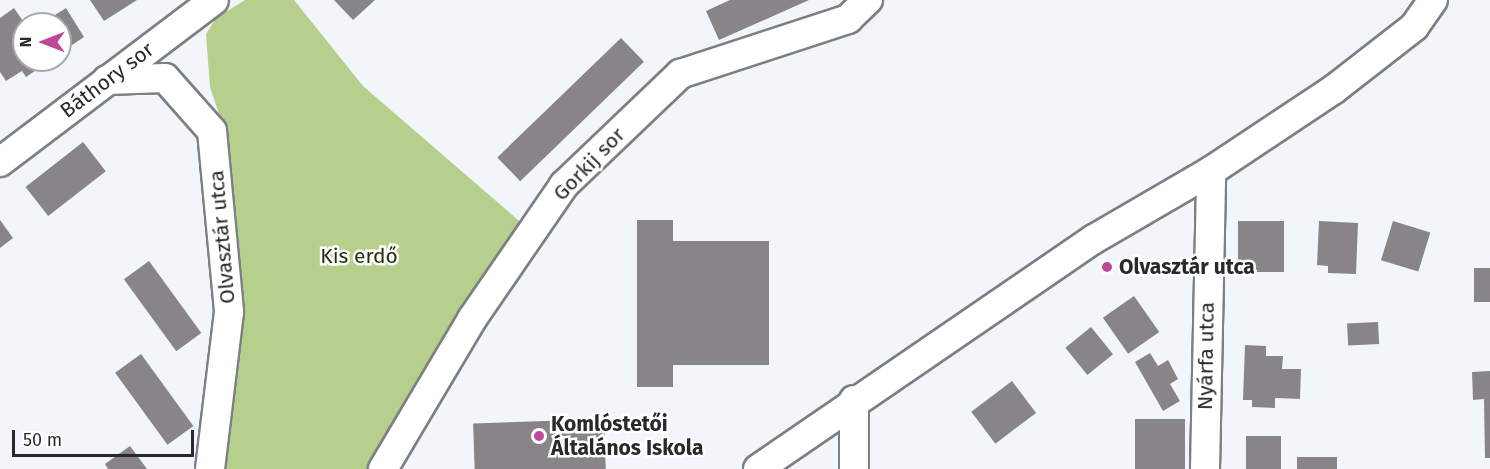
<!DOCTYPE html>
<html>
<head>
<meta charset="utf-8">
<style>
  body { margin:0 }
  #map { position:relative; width:1490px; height:469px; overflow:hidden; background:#f2f6fa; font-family:"Fira Sans",sans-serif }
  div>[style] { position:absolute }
  .green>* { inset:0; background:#b6cf8d }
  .building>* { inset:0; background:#888488; transform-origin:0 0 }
  .roads { filter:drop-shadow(2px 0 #7c8083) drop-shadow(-2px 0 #7c8083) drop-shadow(0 2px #7c8083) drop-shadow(0 -2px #7c8083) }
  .minor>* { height:28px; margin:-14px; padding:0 14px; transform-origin:14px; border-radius:14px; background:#fff }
  .dots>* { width:16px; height:16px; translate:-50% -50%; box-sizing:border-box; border:3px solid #fff; border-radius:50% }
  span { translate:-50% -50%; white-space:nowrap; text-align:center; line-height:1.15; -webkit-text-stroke:5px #fff; paint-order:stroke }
  .street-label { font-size:21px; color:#27292a }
  .park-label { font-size:21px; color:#25300f }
  .poi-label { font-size:21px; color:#27292a; font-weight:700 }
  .left { translate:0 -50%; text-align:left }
  .north { position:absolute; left:12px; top:12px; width:60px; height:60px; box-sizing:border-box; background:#fff; border:2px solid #a9a9aa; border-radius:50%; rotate:270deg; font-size:16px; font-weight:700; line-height:24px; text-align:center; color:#27292a }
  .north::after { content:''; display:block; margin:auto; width:21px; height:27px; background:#c04698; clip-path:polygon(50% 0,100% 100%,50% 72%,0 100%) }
  .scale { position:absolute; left:12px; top:430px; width:182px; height:27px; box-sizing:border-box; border:3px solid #27292a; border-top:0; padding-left:8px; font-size:18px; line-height:21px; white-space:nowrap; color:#27292a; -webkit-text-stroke:4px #fff; paint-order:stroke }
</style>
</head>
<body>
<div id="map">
  <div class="green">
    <i style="clip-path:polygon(245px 0,294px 0,363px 86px,532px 232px,383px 469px,210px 469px,224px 129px,210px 87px,206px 34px,216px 18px)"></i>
  </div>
  <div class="building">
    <i style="clip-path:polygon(90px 0,137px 0,104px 21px)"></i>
    <i style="clip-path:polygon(334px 0,375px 0,353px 20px)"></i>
    <i style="clip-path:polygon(730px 0,809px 0,719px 40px,706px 11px)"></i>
    <i style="clip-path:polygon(14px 8px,25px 24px,24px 60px,51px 60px,26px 77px,22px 71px,6px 81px,0 72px,0 18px)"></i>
    <i style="clip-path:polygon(66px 8px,84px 37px,60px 53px,60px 24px,41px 24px)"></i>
    <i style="left:621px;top:38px;width:33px;height:172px;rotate:46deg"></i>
    <i style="left:83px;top:142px;width:37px;height:73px;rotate:52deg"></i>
    <i style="clip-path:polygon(0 220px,13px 238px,0 248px)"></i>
    <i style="clip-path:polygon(637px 220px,673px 220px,673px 241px,769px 241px,769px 365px,673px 365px,673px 387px,637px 387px)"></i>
    <i style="left:1238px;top:221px;width:46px;height:51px"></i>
    <i style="clip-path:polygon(1319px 221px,1358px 223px,1356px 274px,1328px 273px,1328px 266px,1317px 265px)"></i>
    <i style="left:1393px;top:221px;width:39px;height:41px;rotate:17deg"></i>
    <i style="left:149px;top:261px;width:89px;height:31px;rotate:54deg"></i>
    <i style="left:1474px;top:268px;width:16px;height:34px"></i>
    <i style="left:1134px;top:296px;width:44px;height:38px;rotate:55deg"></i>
    <i style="left:1378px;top:322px;width:22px;height:31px;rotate:87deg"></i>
    <i style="left:1091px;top:327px;width:35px;height:33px;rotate:51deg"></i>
    <i style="clip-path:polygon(1245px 345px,1266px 346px,1266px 356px,1283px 356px,1282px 369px,1301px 369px,1300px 399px,1275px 398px,1275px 408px,1252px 407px,1252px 400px,1243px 400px)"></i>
    <i style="clip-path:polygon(1150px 353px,1158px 366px,1168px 360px,1178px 379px,1170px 384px,1180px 401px,1163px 411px,1135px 362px)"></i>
    <i style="left:141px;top:354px;width:89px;height:32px;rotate:54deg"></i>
    <i style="clip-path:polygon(1490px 371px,1490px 458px,1485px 458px,1484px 399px,1473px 400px,1472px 372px)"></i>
    <i style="left:1012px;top:381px;width:40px;height:51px;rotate:53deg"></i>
    <i style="left:604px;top:419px;width:50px;height:131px;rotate:88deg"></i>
    <i style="left:1135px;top:419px;width:50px;height:50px"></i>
    <i style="left:1246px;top:436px;width:35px;height:33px"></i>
    <i style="clip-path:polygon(130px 446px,147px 469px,108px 469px,105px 464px)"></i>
    <i style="left:1337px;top:457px;width:12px;height:40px;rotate:90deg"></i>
  </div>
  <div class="roads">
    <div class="minor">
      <i style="left:107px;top:80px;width:58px;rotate:-2deg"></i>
      <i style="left:165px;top:78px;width:71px;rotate:48.4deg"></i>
      <i style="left:212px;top:131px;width:182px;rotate:84.6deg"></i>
      <i style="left:229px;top:312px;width:158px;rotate:96.9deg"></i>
      <i style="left:0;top:162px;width:268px;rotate:-37.1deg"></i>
      <i style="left:383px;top:469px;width:174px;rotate:-59.3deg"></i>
      <i style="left:472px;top:319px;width:163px;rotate:-55.5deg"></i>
      <i style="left:564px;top:185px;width:161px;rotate:-43.7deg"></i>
      <i style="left:680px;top:74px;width:177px;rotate:-18.1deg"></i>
      <i style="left:848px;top:19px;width:28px;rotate:-44deg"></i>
      <i style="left:758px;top:469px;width:407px;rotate:-34.4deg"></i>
      <i style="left:1094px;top:239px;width:135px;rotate:-30.2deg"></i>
      <i style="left:1211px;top:171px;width:146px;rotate:-33.6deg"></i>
      <i style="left:1333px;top:90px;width:103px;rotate:-37.9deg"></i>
      <i style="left:1414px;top:27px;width:33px;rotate:-55deg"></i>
      <i style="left:854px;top:469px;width:69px;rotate:-90deg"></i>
      <i style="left:1205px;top:469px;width:298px;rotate:-88.8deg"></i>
    </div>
  </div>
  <div class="dots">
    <i style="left:1107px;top:267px;background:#c04698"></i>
    <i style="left:539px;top:436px;background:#c04698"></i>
  </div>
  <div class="street-label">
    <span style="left:107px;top:80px;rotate:-37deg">Báthory sor</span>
    <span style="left:589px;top:164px;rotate:-46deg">Gorkij sor</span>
    <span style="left:222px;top:237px;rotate:-95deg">Olvasztár utca</span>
    <span style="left:1206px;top:356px;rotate:-89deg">Nyárfa utca</span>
  </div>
  <div class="park-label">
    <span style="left:359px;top:256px">Kis erdő</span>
  </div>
  <div class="poi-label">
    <span class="left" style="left:1119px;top:267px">Olvasztár utca</span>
    <span class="left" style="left:551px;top:436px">Komlóstetői<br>Általános Iskola</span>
  </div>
  <div class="north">N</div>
  <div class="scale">50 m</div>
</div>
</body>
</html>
